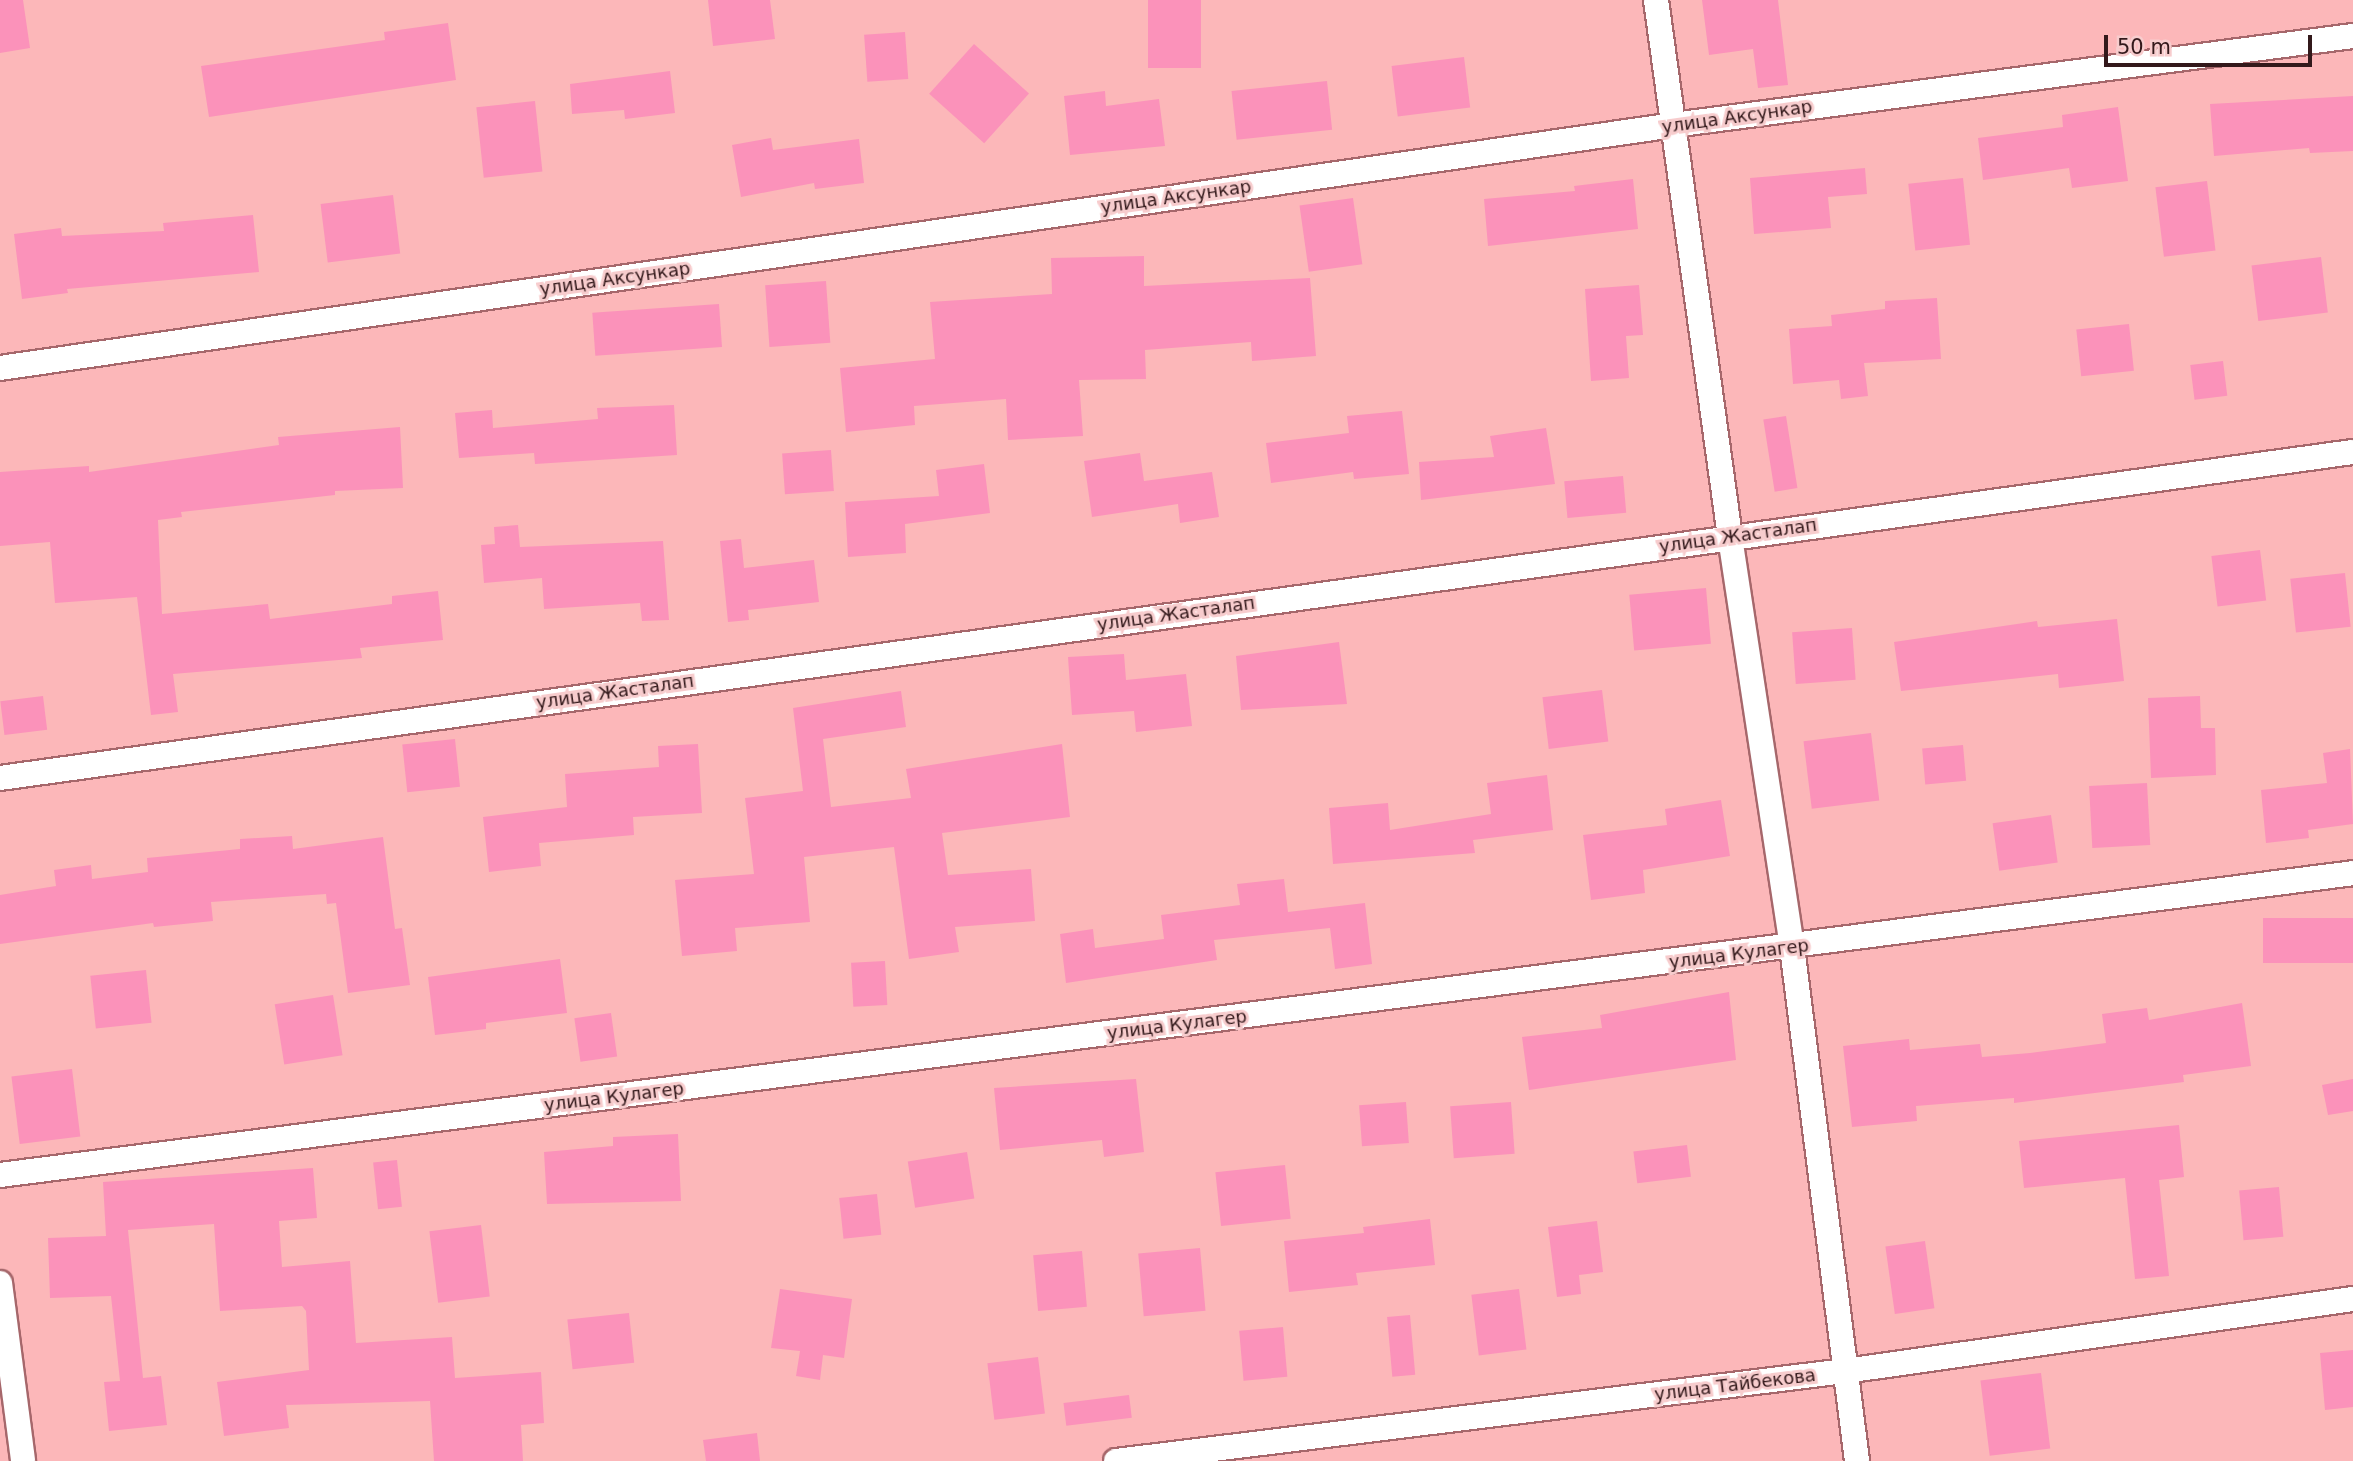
<!DOCTYPE html>
<html>
<head>
<meta charset="utf-8">
<style>
  body { margin:0 }
  #map { position:relative; width:2353px; height:1461px; overflow:hidden; background:#fcb7b9; font-family:"DejaVu Sans",sans-serif }
  div>[style] { position:absolute }
  .building>* { inset:0; background:#fb92ba; transform-origin:0 0 }
  .roads { filter:drop-shadow(2px 0 #a6676b) drop-shadow(-2px 0 #a6676b) drop-shadow(0 2px #a6676b) drop-shadow(0 -2px #a6676b) }
  .minor>* { height:24px; margin:-12px; padding:0 12px; transform-origin:12px; border-radius:12px; background:#fff }
  span { translate:-50% -50%; white-space:nowrap; text-align:center; line-height:1.15; -webkit-text-stroke:6px #f7cccd; paint-order:stroke }
  .street-label { font-size:18px; color:#33191b }
  .scale { position:absolute; left:2104px; top:35px; width:208px; height:32px; box-sizing:border-box; border:4px solid #33191b; border-top:0; padding-left:9px; font-size:21px; line-height:24px; white-space:nowrap; color:#33191b; -webkit-text-stroke:5px #f7cccd; paint-order:stroke }
</style>
</head>
<body>
<div id="map">
  <div class="building">
    <i style="clip-path:polygon(0 0,23px 0,30px 48px,0 53px)"></i>
    <i style="clip-path:polygon(708px 0,770px 0,775px 39px,713px 46px)"></i>
    <i style="left:1148px;top:0;width:53px;height:68px"></i>
    <i style="clip-path:polygon(1702px 0,1778px 0,1788px 85px,1758px 88px,1753px 49px,1709px 55px)"></i>
    <i style="clip-path:polygon(448px 23px,456px 80px,209px 117px,201px 66px,385px 40px,384px 32px)"></i>
    <i style="left:905px;top:32px;width:47px;height:41px;rotate:86deg"></i>
    <i style="left:974px;top:44px;width:74px;height:67px;rotate:42deg"></i>
    <i style="left:1464px;top:57px;width:51px;height:73px;rotate:83deg"></i>
    <i style="clip-path:polygon(670px 71px,675px 113px,625px 119px,624px 110px,572px 114px,570px 84px)"></i>
    <i style="left:1327px;top:81px;width:49px;height:96px;rotate:84deg"></i>
    <i style="clip-path:polygon(1105px 91px,1106px 106px,1159px 99px,1165px 146px,1070px 155px,1064px 96px)"></i>
    <i style="clip-path:polygon(2353px 96px,2353px 151px,2310px 153px,2309px 148px,2214px 156px,2210px 104px)"></i>
    <i style="left:535px;top:101px;width:71px;height:59px;rotate:84deg"></i>
    <i style="clip-path:polygon(2118px 107px,2128px 181px,2072px 188px,2069px 168px,1983px 180px,1978px 138px,2063px 127px,2062px 115px)"></i>
    <i style="clip-path:polygon(771px 138px,773px 150px,859px 139px,864px 183px,815px 189px,814px 183px,741px 197px,732px 145px)"></i>
    <i style="clip-path:polygon(1865px 168px,1867px 194px,1828px 197px,1831px 228px,1754px 234px,1750px 178px)"></i>
    <i style="left:1963px;top:178px;width:67px;height:55px;rotate:84deg"></i>
    <i style="clip-path:polygon(1633px 179px,1638px 229px,1488px 246px,1484px 199px,1575px 191px,1574px 186px)"></i>
    <i style="left:2207px;top:181px;width:70px;height:52px;rotate:83deg"></i>
    <i style="left:393px;top:195px;width:59px;height:73px;rotate:83deg"></i>
    <i style="left:1353px;top:198px;width:67px;height:54px;rotate:82deg"></i>
    <i style="clip-path:polygon(253px 215px,259px 272px,67px 289px,68px 293px,22px 299px,14px 234px,61px 228px,62px 236px,164px 231px,163px 223px)"></i>
    <i style="clip-path:polygon(1144px 256px,1144px 286px,1310px 278px,1316px 356px,1252px 361px,1251px 342px,1145px 350px,1146px 379px,1079px 380px,1083px 436px,1008px 440px,1006px 399px,914px 406px,915px 425px,846px 432px,840px 368px,935px 359px,930px 302px,1052px 294px,1051px 258px)"></i>
    <i style="left:2321px;top:257px;width:56px;height:70px;rotate:83deg"></i>
    <i style="left:826px;top:281px;width:62px;height:61px;rotate:86deg"></i>
    <i style="clip-path:polygon(1639px 285px,1643px 335px,1626px 336px,1629px 378px,1591px 381px,1585px 289px)"></i>
    <i style="clip-path:polygon(1937px 298px,1941px 359px,1864px 363px,1868px 396px,1841px 399px,1839px 380px,1793px 384px,1789px 329px,1832px 326px,1831px 315px,1885px 309px,1885px 301px)"></i>
    <i style="left:719px;top:304px;width:43px;height:127px;rotate:86deg"></i>
    <i style="left:2129px;top:324px;width:47px;height:53px;rotate:84deg"></i>
    <i style="left:2223px;top:361px;width:35px;height:33px;rotate:83deg"></i>
    <i style="clip-path:polygon(674px 405px,677px 455px,535px 464px,534px 453px,459px 458px,455px 413px,492px 410px,493px 428px,598px 419px,597px 408px)"></i>
    <i style="clip-path:polygon(1402px 411px,1409px 474px,1354px 479px,1353px 472px,1271px 483px,1266px 443px,1349px 433px,1347px 416px)"></i>
    <i style="left:1786px;top:416px;width:73px;height:23px;rotate:81deg"></i>
    <i style="clip-path:polygon(400px 427px,403px 488px,335px 491px,335px 495px,181px 512px,182px 517px,158px 520px,162px 614px,268px 604px,270px 619px,392px 604px,392px 596px,438px 591px,443px 640px,360px 648px,362px 658px,173px 674px,178px 712px,151px 715px,137px 597px,55px 603px,50px 542px,0 546px,0 472px,89px 466px,89px 472px,279px 445px,278px 437px)"></i>
    <i style="clip-path:polygon(1546px 428px,1555px 484px,1421px 500px,1419px 462px,1494px 457px,1490px 436px)"></i>
    <i style="left:831px;top:450px;width:41px;height:49px;rotate:86deg"></i>
    <i style="clip-path:polygon(1140px 453px,1144px 481px,1212px 472px,1219px 517px,1180px 523px,1178px 504px,1092px 517px,1084px 461px)"></i>
    <i style="clip-path:polygon(984px 464px,990px 513px,905px 524px,906px 553px,848px 557px,845px 502px,939px 496px,936px 470px)"></i>
    <i style="left:1623px;top:476px;width:37px;height:59px;rotate:85deg"></i>
    <i style="clip-path:polygon(518px 525px,520px 547px,663px 541px,669px 620px,642px 621px,640px 603px,544px 609px,542px 578px,484px 583px,481px 545px,495px 544px,494px 527px)"></i>
    <i style="clip-path:polygon(741px 539px,744px 568px,814px 560px,819px 602px,748px 610px,749px 620px,728px 622px,720px 541px)"></i>
    <i style="left:2260px;top:550px;width:51px;height:49px;rotate:83deg"></i>
    <i style="left:2345px;top:573px;width:54px;height:55px;rotate:84deg"></i>
    <i style="left:1706px;top:588px;width:56px;height:77px;rotate:85deg"></i>
    <i style="clip-path:polygon(2117px 619px,2124px 681px,2059px 688px,2058px 674px,1901px 691px,1894px 642px,2037px 621px,2038px 627px)"></i>
    <i style="left:1852px;top:628px;width:52px;height:60px;rotate:86deg"></i>
    <i style="clip-path:polygon(1339px 642px,1347px 704px,1241px 710px,1236px 656px)"></i>
    <i style="clip-path:polygon(1124px 654px,1126px 680px,1186px 674px,1192px 726px,1136px 732px,1134px 711px,1072px 715px,1068px 657px)"></i>
    <i style="left:1602px;top:690px;width:52px;height:60px;rotate:83deg"></i>
    <i style="clip-path:polygon(901px 691px,906px 727px,823px 739px,831px 807px,911px 798px,906px 769px,1062px 744px,1070px 817px,942px 833px,948px 875px,1031px 869px,1035px 921px,955px 927px,959px 952px,909px 959px,894px 847px,804px 857px,810px 922px,735px 928px,737px 951px,682px 956px,675px 880px,754px 874px,745px 798px,803px 791px,793px 708px)"></i>
    <i style="left:43px;top:696px;width:34px;height:43px;rotate:83deg"></i>
    <i style="clip-path:polygon(2200px 696px,2201px 728px,2215px 728px,2216px 775px,2151px 778px,2148px 698px)"></i>
    <i style="left:1871px;top:733px;width:68px;height:68px;rotate:83deg"></i>
    <i style="left:455px;top:739px;width:48px;height:53px;rotate:84deg"></i>
    <i style="clip-path:polygon(698px 744px,702px 813px,633px 817px,634px 835px,539px 843px,541px 866px,489px 872px,483px 817px,567px 807px,565px 774px,659px 767px,658px 746px)"></i>
    <i style="left:1963px;top:745px;width:36px;height:41px;rotate:85deg"></i>
    <i style="clip-path:polygon(2350px 749px,2353px 824px,2308px 830px,2309px 838px,2266px 843px,2261px 790px,2327px 783px,2323px 753px)"></i>
    <i style="clip-path:polygon(1547px 775px,1553px 830px,1473px 840px,1475px 853px,1333px 864px,1329px 808px,1388px 803px,1390px 830px,1491px 814px,1487px 783px)"></i>
    <i style="left:2147px;top:783px;width:62px;height:58px;rotate:87deg"></i>
    <i style="clip-path:polygon(1721px 800px,1730px 856px,1643px 870px,1645px 893px,1591px 900px,1583px 835px,1667px 825px,1665px 809px)"></i>
    <i style="left:2051px;top:815px;width:48px;height:59px;rotate:82deg"></i>
    <i style="clip-path:polygon(292px 836px,293px 849px,383px 837px,395px 929px,402px 928px,410px 985px,348px 993px,336px 903px,327px 904px,326px 894px,211px 902px,213px 921px,154px 927px,153px 923px,0 944px,0 895px,56px 886px,54px 870px,91px 865px,92px 879px,148px 872px,147px 858px,240px 849px,240px 839px)"></i>
    <i style="clip-path:polygon(1284px 879px,1288px 912px,1365px 903px,1372px 964px,1335px 969px,1330px 928px,1214px 940px,1217px 960px,1066px 983px,1060px 934px,1093px 929px,1095px 948px,1164px 939px,1161px 915px,1240px 905px,1237px 884px)"></i>
    <i style="left:2353px;top:918px;width:45px;height:90px;rotate:90deg"></i>
    <i style="clip-path:polygon(560px 959px,567px 1013px,486px 1023px,486px 1029px,435px 1035px,428px 977px)"></i>
    <i style="left:885px;top:961px;width:44px;height:34px;rotate:87deg"></i>
    <i style="left:146px;top:970px;width:53px;height:56px;rotate:84deg"></i>
    <i style="clip-path:polygon(1729px 992px,1736px 1060px,1529px 1090px,1522px 1037px,1602px 1028px,1600px 1015px)"></i>
    <i style="left:333px;top:995px;width:61px;height:59px;rotate:81deg"></i>
    <i style="clip-path:polygon(2242px 1003px,2251px 1066px,2183px 1075px,2184px 1082px,2014px 1103px,2014px 1098px,1916px 1106px,1917px 1121px,1852px 1127px,1843px 1046px,1909px 1039px,1910px 1050px,1980px 1044px,1982px 1057px,2030px 1053px,2106px 1043px,2102px 1014px,2147px 1008px,2149px 1020px)"></i>
    <i style="left:611px;top:1013px;width:44px;height:37px;rotate:82deg"></i>
    <i style="left:72px;top:1069px;width:68px;height:61px;rotate:83deg"></i>
    <i style="clip-path:polygon(1136px 1079px,1144px 1152px,1104px 1157px,1102px 1140px,1000px 1150px,994px 1088px)"></i>
    <i style="clip-path:polygon(2353px 1079px,2353px 1111px,2328px 1115px,2322px 1085px)"></i>
    <i style="left:1406px;top:1102px;width:41px;height:47px;rotate:86deg"></i>
    <i style="left:1511px;top:1102px;width:52px;height:61px;rotate:86deg"></i>
    <i style="clip-path:polygon(2179px 1125px,2184px 1177px,2159px 1180px,2169px 1276px,2135px 1279px,2125px 1178px,2024px 1188px,2019px 1141px)"></i>
    <i style="clip-path:polygon(678px 1134px,681px 1201px,547px 1204px,544px 1152px,613px 1146px,613px 1137px)"></i>
    <i style="left:1687px;top:1145px;width:32px;height:54px;rotate:83deg"></i>
    <i style="left:967px;top:1152px;width:47px;height:60px;rotate:81deg"></i>
    <i style="left:397px;top:1160px;width:47px;height:24px;rotate:84deg"></i>
    <i style="left:1285px;top:1165px;width:54px;height:70px;rotate:84deg"></i>
    <i style="clip-path:polygon(313px 1168px,317px 1218px,279px 1221px,282px 1267px,350px 1261px,356px 1343px,452px 1337px,455px 1378px,541px 1372px,544px 1423px,521px 1425px,523px 1461px,434px 1461px,430px 1401px,286px 1405px,289px 1428px,224px 1436px,217px 1382px,309px 1370px,306px 1311px,302px 1306px,220px 1311px,214px 1224px,128px 1230px,143px 1378px,161px 1376px,167px 1425px,109px 1431px,104px 1382px,120px 1381px,111px 1296px,50px 1298px,48px 1238px,106px 1236px,103px 1182px)"></i>
    <i style="left:2279px;top:1187px;width:50px;height:40px;rotate:85deg"></i>
    <i style="left:877px;top:1194px;width:41px;height:38px;rotate:84deg"></i>
    <i style="clip-path:polygon(1430px 1219px,1435px 1265px,1356px 1273px,1358px 1285px,1289px 1292px,1284px 1241px,1364px 1233px,1363px 1227px)"></i>
    <i style="clip-path:polygon(1597px 1221px,1603px 1272px,1579px 1275px,1581px 1294px,1557px 1297px,1548px 1227px)"></i>
    <i style="left:481px;top:1225px;width:72px;height:52px;rotate:83deg"></i>
    <i style="left:1925px;top:1241px;width:68px;height:40px;rotate:82deg"></i>
    <i style="left:1200px;top:1248px;width:63px;height:62px;rotate:85deg"></i>
    <i style="left:1082px;top:1251px;width:56px;height:49px;rotate:85deg"></i>
    <i style="clip-path:polygon(780px 1289px,852px 1299px,844px 1358px,823px 1355px,820px 1380px,796px 1376px,800px 1351px,771px 1348px)"></i>
    <i style="left:1519px;top:1289px;width:61px;height:48px;rotate:83deg"></i>
    <i style="left:629px;top:1313px;width:50px;height:62px;rotate:84deg"></i>
    <i style="left:1410px;top:1315px;width:60px;height:23px;rotate:85deg"></i>
    <i style="left:1283px;top:1327px;width:50px;height:44px;rotate:85deg"></i>
    <i style="clip-path:polygon(2353px 1350px,2353px 1407px,2325px 1410px,2320px 1353px)"></i>
    <i style="left:1038px;top:1357px;width:57px;height:51px;rotate:83deg"></i>
    <i style="left:2041px;top:1373px;width:76px;height:61px;rotate:83deg"></i>
    <i style="left:1129px;top:1395px;width:23px;height:66px;rotate:83deg"></i>
    <i style="clip-path:polygon(757px 1433px,760px 1461px,706px 1461px,703px 1440px)"></i>
  </div>
  <div class="roads">
    <div class="minor">
      <i style="left:1656px;top:0;width:542px;rotate:82.15deg"></i>
      <i style="left:1730px;top:537px;width:415px;rotate:81.4deg"></i>
      <i style="left:1792px;top:947px;width:518px;rotate:82.79deg"></i>
      <i style="left:0;top:368px;width:1691px;rotate:-8.26deg"></i>
      <i style="left:1673px;top:125px;width:686px;rotate:-7.46deg"></i>
      <i style="left:0;top:778px;width:2375px;rotate:-7.89deg"></i>
      <i style="left:0;top:1175px;width:2372px;rotate:-7.31deg"></i>
      <i style="left:0;top:1283px;width:179px;rotate:82.6deg"></i>
      <i style="left:1116px;top:1461px;width:735px;rotate:-7.04deg"></i>
      <i style="left:1845px;top:1371px;width:513px;rotate:-8.07deg"></i>
    </div>
  </div>
  <div class="street-label">
    <span style="left:1737px;top:117px;rotate:-8deg">улица Аксункар</span>
    <span style="left:1176px;top:197px;rotate:-8deg">улица Аксункар</span>
    <span style="left:615px;top:279px;rotate:-8deg">улица Аксункар</span>
    <span style="left:1738px;top:536px;rotate:-8deg">улица Жасталап</span>
    <span style="left:1176px;top:614px;rotate:-8deg">улица Жасталап</span>
    <span style="left:615px;top:692px;rotate:-8deg">улица Жасталап</span>
    <span style="left:1739px;top:954px;rotate:-7deg">улица Кулагер</span>
    <span style="left:1177px;top:1025px;rotate:-7deg">улица Кулагер</span>
    <span style="left:614px;top:1097px;rotate:-7deg">улица Кулагер</span>
    <span style="left:1735px;top:1385px;rotate:-7deg">улица Тайбекова</span>
  </div>
  <div class="scale">50 m</div>
</div>
</body>
</html>
